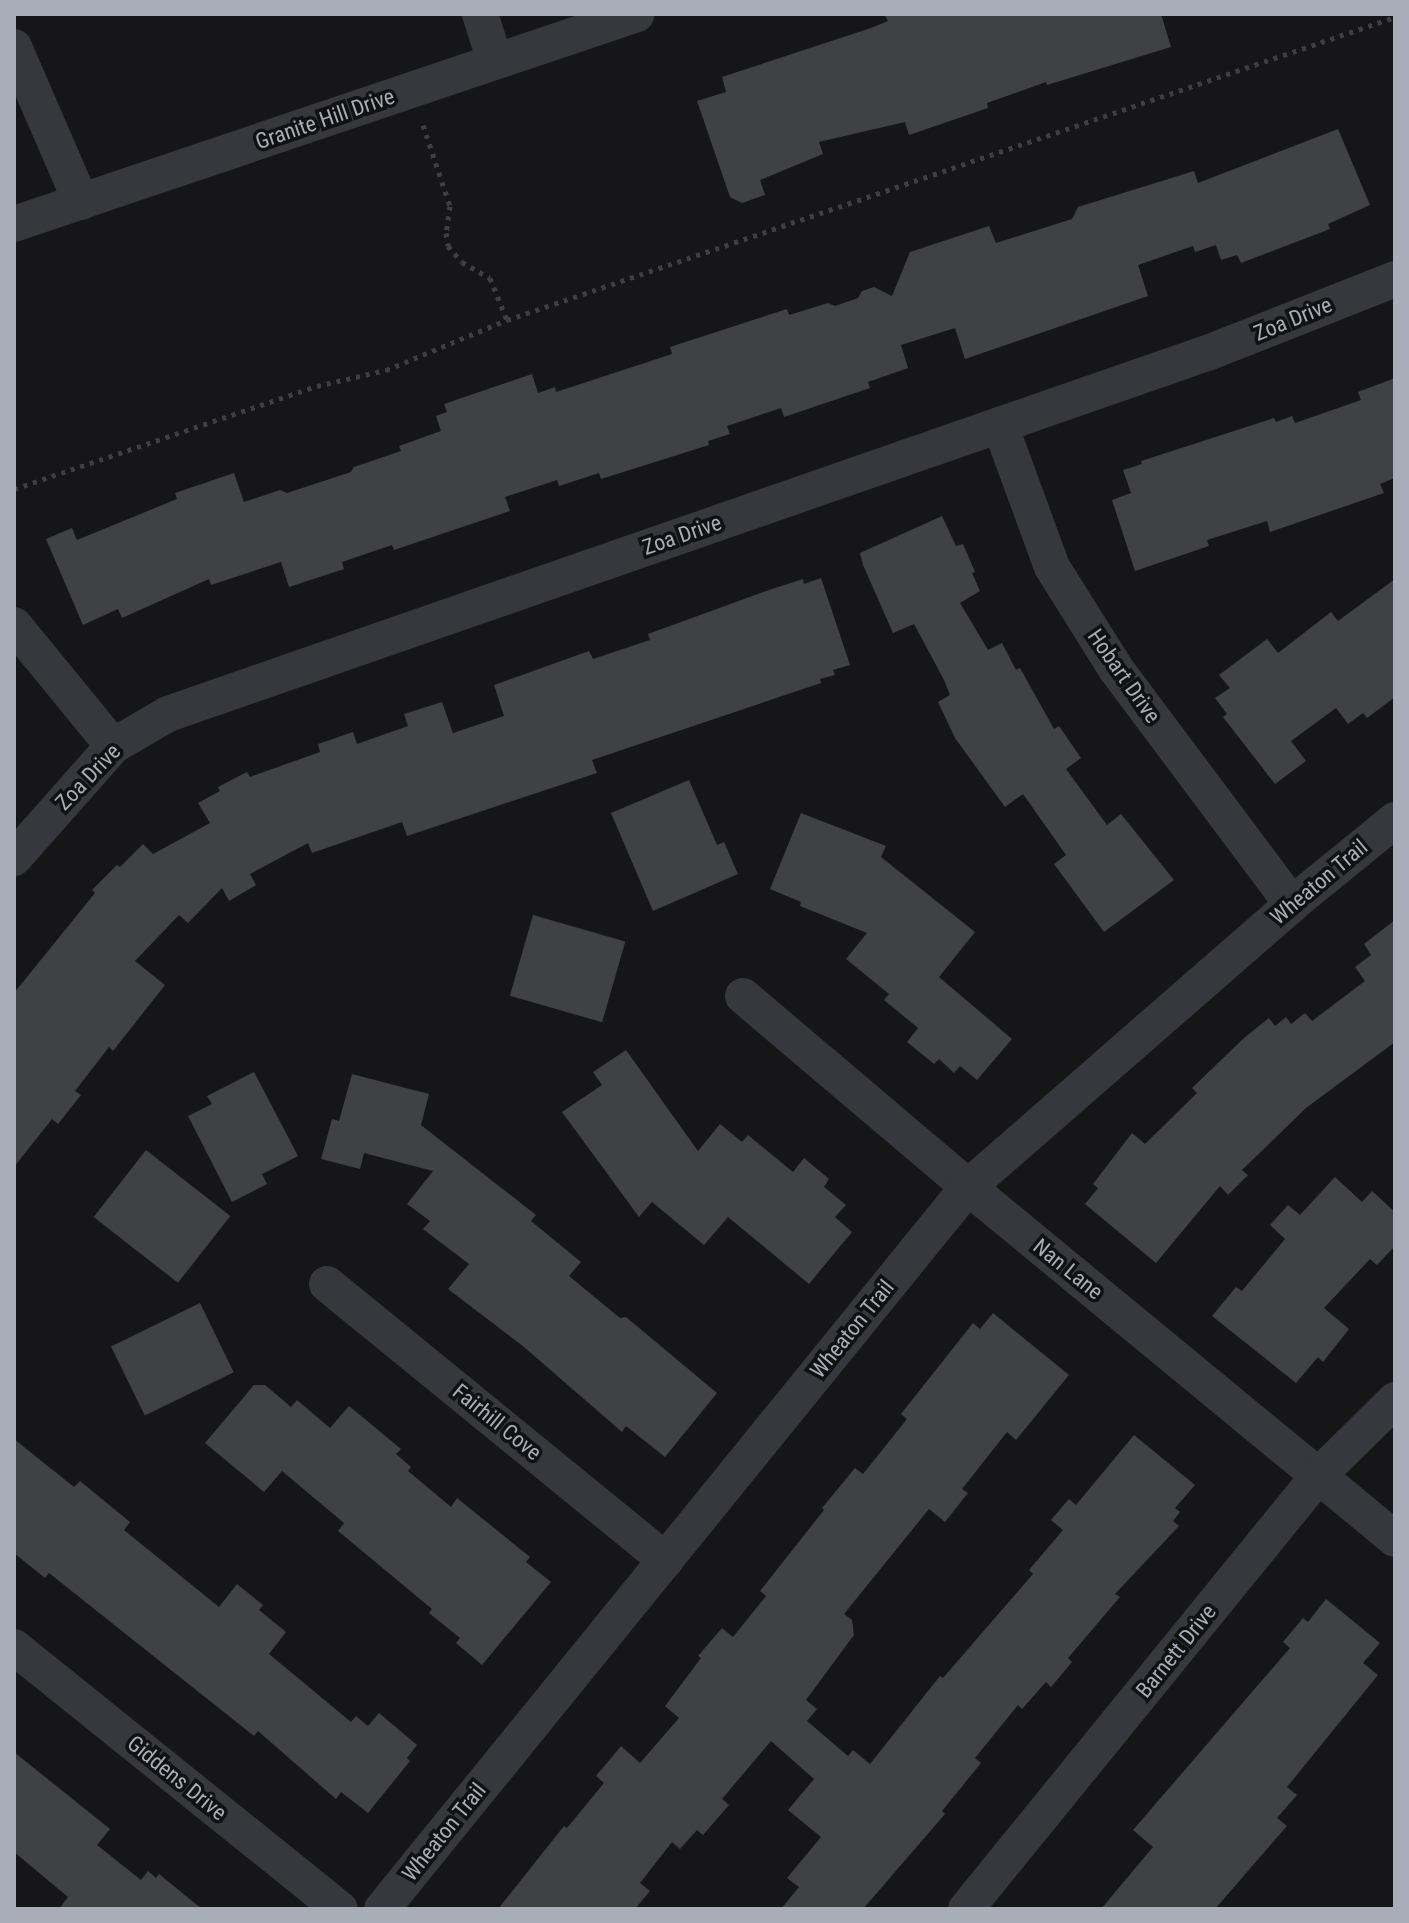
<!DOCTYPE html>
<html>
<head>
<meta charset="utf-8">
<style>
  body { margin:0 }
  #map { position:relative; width:1409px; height:1923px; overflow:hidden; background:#161618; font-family:"Roboto Condensed",sans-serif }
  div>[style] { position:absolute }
  .building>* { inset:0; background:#404145; transform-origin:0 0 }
  .path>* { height:5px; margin-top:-2.5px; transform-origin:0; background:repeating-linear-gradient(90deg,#3d3f44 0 4px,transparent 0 10px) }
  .minor>* { height:36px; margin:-18px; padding:0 18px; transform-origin:18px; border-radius:18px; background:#37383d }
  span { translate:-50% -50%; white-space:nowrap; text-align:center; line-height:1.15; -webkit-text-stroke:7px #111113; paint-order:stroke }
  .street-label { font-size:22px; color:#a8adb8 }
  .frame { position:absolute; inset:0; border:16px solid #a8adb8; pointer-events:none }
</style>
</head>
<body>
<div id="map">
  <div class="building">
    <i style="clip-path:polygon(884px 14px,1161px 14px,1171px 47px,1047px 85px,1046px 82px,987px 103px,988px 108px,909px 135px,905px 122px,819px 142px,823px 154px,760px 180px,765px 195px,742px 203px,730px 197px,697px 101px,726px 92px,722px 77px,871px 28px,888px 21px)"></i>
    <i style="clip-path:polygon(1338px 129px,1370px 205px,1328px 224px,1330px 229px,1241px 263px,1237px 255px,1221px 260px,1216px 245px,1195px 252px,1193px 246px,1138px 265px,1148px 296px,965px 359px,955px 328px,901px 345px,908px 368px,868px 382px,870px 388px,784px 417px,781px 408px,727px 426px,730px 434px,708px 441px,709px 445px,601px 479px,599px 473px,559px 486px,557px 480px,505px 497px,510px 511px,394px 550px,392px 545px,342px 562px,344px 569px,289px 587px,281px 562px,211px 585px,209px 579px,122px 618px,118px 609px,83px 625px,46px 539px,72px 528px,77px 540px,177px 499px,175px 493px,234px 473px,244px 502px,280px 490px,287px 493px,351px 472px,354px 467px,401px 451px,399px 446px,441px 431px,436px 416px,447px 412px,444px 404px,532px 374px,538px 393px,555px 387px,556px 392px,672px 354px,670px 347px,787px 309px,789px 315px,828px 303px,835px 306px,858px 298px,862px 291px,874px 287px,892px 296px,910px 252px,989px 226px,996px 243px,1072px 219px,1078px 207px,1194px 171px,1198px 183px)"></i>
    <i style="clip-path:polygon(1395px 378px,1395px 478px,1380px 484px,1384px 493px,1270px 532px,1267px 521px,1207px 540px,1209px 546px,1135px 571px,1112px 500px,1131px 493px,1123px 470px,1142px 464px,1141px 461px,1274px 418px,1276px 422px,1292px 416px,1295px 423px,1361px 400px,1358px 392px)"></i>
    <i style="clip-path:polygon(942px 516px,956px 546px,963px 544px,975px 572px,972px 573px,980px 591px,960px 603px,988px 650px,1002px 643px,1016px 670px,1020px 668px,1054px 729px,1059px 726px,1081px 758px,1066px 769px,1107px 825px,1121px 814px,1174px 880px,1104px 932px,1054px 864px,1066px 855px,1023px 794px,1005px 807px,955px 738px,938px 702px,950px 695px,944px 680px,914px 624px,893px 633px,863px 565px,860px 553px)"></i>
    <i style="clip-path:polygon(821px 578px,850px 665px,833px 670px,835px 675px,820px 679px,821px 683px,592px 760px,597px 773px,407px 836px,402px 822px,312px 853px,308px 843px,250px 874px,256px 885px,229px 901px,222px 888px,188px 923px,179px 915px,135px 961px,165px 985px,113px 1051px,109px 1047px,75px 1091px,81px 1095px,58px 1124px,52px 1119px,14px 1167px,14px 993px,95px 893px,92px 890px,117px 865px,120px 867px,143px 844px,153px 854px,210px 823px,198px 803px,220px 791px,218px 787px,247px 772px,250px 777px,320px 752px,318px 744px,353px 732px,357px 744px,408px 726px,404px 714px,442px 702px,453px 733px,504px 716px,494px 685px,589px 651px,593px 659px,650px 640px,648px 634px,766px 591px,803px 579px,804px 584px)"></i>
    <i style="clip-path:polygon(1395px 579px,1395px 697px,1367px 718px,1363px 713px,1348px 724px,1336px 708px,1291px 741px,1306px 761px,1275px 784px,1223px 717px,1227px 714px,1215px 698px,1230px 688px,1219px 675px,1267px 639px,1278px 653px,1331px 612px,1338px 621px)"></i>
    <i style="clip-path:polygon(689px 780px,717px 845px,724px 842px,738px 874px,653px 911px,611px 813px)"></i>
    <i style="clip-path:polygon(801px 813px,886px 846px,881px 857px,975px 932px,939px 977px,1012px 1039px,977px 1080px,960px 1066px,954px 1073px,939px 1059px,934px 1064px,907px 1042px,918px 1028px,884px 1000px,889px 994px,846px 959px,867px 933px,800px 906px,801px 902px,770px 889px)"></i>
    <i style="left:533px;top:915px;width:96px;height:84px;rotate:16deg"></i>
    <i style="clip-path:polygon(1395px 920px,1395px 1042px,1306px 1108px,1242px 1170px,1248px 1175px,1228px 1195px,1220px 1186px,1156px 1263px,1085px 1204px,1098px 1188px,1093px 1184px,1132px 1133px,1145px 1144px,1197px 1093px,1192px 1088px,1244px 1038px,1269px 1018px,1275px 1026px,1286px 1017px,1291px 1024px,1305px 1013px,1312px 1021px,1365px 981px,1355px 967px,1371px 955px,1364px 944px)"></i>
    <i style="clip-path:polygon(626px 1050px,698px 1151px,720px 1124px,742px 1142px,748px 1135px,793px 1172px,804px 1158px,829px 1179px,824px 1187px,846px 1205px,835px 1217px,852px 1232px,809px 1284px,728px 1217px,704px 1245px,652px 1202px,639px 1217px,562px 1112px,602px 1085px,593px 1072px)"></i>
    <i style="clip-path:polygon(254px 1072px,298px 1156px,262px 1174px,267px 1184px,232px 1202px,188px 1116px,212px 1104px,207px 1096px)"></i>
    <i style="clip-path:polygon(352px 1074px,429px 1094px,421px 1125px,536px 1215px,531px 1221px,581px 1262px,569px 1276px,620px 1318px,626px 1317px,717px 1393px,665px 1457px,626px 1426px,622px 1432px,524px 1347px,448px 1289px,469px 1264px,423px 1229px,430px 1221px,407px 1204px,433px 1171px,364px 1153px,360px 1169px,321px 1159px,332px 1119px,339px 1121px)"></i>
    <i style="left:146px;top:1150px;width:107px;height:85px;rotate:38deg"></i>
    <i style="clip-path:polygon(1335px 1177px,1362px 1202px,1372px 1191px,1395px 1212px,1395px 1246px,1377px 1265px,1370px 1259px,1324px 1308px,1349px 1329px,1323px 1362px,1318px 1357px,1296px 1383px,1212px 1316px,1236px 1287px,1242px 1291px,1285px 1239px,1270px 1225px,1288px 1205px,1300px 1215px)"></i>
    <i style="left:200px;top:1303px;width:77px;height:99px;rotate:64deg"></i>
    <i style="clip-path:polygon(993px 1313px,1069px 1375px,1016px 1440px,1007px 1432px,962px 1489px,968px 1493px,945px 1522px,929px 1509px,844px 1614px,852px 1620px,854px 1635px,806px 1700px,817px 1709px,807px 1721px,848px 1756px,853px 1750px,870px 1764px,940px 1676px,943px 1678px,1033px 1574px,1029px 1570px,1063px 1530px,1051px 1520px,1069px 1499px,1076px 1505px,1134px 1435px,1195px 1485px,1175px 1508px,1180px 1512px,1173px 1521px,1179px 1526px,1115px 1594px,1120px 1597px,1068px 1658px,1072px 1662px,1051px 1687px,1046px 1682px,1022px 1709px,1018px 1705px,975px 1758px,981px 1763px,942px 1811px,945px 1814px,863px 1909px,781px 1909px,799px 1887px,787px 1878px,821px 1837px,788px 1810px,814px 1779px,771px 1741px,722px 1799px,729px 1805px,703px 1835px,697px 1830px,680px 1849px,672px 1842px,640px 1883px,650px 1891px,635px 1909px,498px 1909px,564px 1826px,567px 1828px,604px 1783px,596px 1776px,621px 1746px,640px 1763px,679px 1718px,665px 1706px,701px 1658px,698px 1656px,722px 1628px,733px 1637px,766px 1596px,760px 1591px,824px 1510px,822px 1508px,855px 1468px,863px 1474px,907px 1419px,901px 1414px,973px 1323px,980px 1329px)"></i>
    <i style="clip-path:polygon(254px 1385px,265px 1385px,291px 1407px,297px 1400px,330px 1428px,349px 1406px,401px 1449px,396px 1454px,411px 1467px,408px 1471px,451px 1507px,457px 1498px,530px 1557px,526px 1562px,551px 1582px,482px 1665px,456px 1643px,460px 1638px,429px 1613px,432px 1609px,338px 1531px,344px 1523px,282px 1471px,264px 1492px,205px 1443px)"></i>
    <i style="clip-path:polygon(14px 1439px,74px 1487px,80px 1481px,130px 1522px,124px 1530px,219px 1607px,237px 1584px,263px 1605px,259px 1610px,286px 1632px,269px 1654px,351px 1722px,356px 1716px,368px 1726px,379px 1713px,417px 1745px,407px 1758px,410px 1761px,368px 1813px,341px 1792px,336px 1799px,258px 1731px,254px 1736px,49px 1573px,45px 1578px,14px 1553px)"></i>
    <i style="clip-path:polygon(1326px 1599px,1380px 1643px,1363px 1663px,1378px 1675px,1287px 1787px,1297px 1795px,1277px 1818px,1287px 1826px,1215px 1909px,1101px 1909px,1153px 1847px,1133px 1830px,1290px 1648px,1283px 1642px,1303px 1618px,1308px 1622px)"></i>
    <i style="clip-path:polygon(14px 1752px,110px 1829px,97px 1845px,141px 1880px,148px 1871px,156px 1878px,159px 1874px,202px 1909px,59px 1909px,68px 1897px,14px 1852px)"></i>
  </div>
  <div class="path">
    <i style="left:423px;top:125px;width:85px;rotate:71.6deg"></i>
    <i style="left:450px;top:206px;width:27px;rotate:98deg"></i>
    <i style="left:446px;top:233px;width:13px;rotate:81deg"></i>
    <i style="left:448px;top:246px;width:21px;rotate:49deg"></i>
    <i style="left:462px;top:262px;width:32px;rotate:30deg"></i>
    <i style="left:490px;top:278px;width:45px;rotate:68deg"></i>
    <i style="left:14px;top:489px;width:320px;rotate:-18.8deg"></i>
    <i style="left:317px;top:386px;width:71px;rotate:-13.1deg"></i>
    <i style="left:386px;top:370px;width:131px;rotate:-22.5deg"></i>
    <i style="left:507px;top:320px;width:938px;rotate:-18.84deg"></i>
  </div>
  <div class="minor">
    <i style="left:480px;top:14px;width:49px;rotate:72.3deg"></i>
    <i style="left:14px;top:47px;width:169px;rotate:66.6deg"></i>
    <i style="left:14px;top:224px;width:657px;rotate:-18.63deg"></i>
    <i style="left:1000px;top:425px;width:151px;rotate:69.9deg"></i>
    <i style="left:1052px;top:567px;width:120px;rotate:57.9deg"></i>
    <i style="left:1116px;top:669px;width:294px;rotate:53.2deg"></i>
    <i style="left:14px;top:625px;width:156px;rotate:50.7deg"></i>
    <i style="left:14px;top:858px;width:149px;rotate:-48.5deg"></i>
    <i style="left:113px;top:746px;width:64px;rotate:-30.2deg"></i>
    <i style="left:168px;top:714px;width:1103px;rotate:-19.16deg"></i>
    <i style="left:1210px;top:352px;width:199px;rotate:-21.5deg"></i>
    <i style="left:743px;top:996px;width:295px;rotate:40.3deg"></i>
    <i style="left:968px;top:1187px;width:553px;rotate:39.5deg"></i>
    <i style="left:327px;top:1284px;width:437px;rotate:39.2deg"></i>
    <i style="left:14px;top:1647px;width:418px;rotate:38.8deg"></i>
    <i style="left:382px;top:1909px;width:930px;rotate:-50.94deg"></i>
    <i style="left:968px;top:1187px;width:430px;rotate:-41.1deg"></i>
    <i style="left:1292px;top:904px;width:133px;rotate:-39.2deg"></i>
    <i style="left:966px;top:1909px;width:559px;rotate:-50.88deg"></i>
    <i style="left:1319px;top:1475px;width:107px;rotate:-44.6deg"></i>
  </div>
  <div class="street-label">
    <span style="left:325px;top:119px;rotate:-19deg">Granite Hill Drive</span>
    <span style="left:1293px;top:319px;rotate:-22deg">Zoa Drive</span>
    <span style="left:682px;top:535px;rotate:-19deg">Zoa Drive</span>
    <span style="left:1124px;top:676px;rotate:55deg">Hobart Drive</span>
    <span style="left:88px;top:777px;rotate:-46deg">Zoa Drive</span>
    <span style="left:1319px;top:882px;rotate:-40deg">Wheaton Trail</span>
    <span style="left:1068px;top:1269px;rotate:39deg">Nan Lane</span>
    <span style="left:852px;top:1329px;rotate:-51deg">Wheaton Trail</span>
    <span style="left:497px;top:1422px;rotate:39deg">Fairhill Cove</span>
    <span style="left:1176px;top:1651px;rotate:-51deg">Barnett Drive</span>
    <span style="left:177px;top:1778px;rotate:39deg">Giddens Drive</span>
    <span style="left:444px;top:1832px;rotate:-51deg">Wheaton Trail</span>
  </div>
  <div class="frame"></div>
</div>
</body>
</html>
